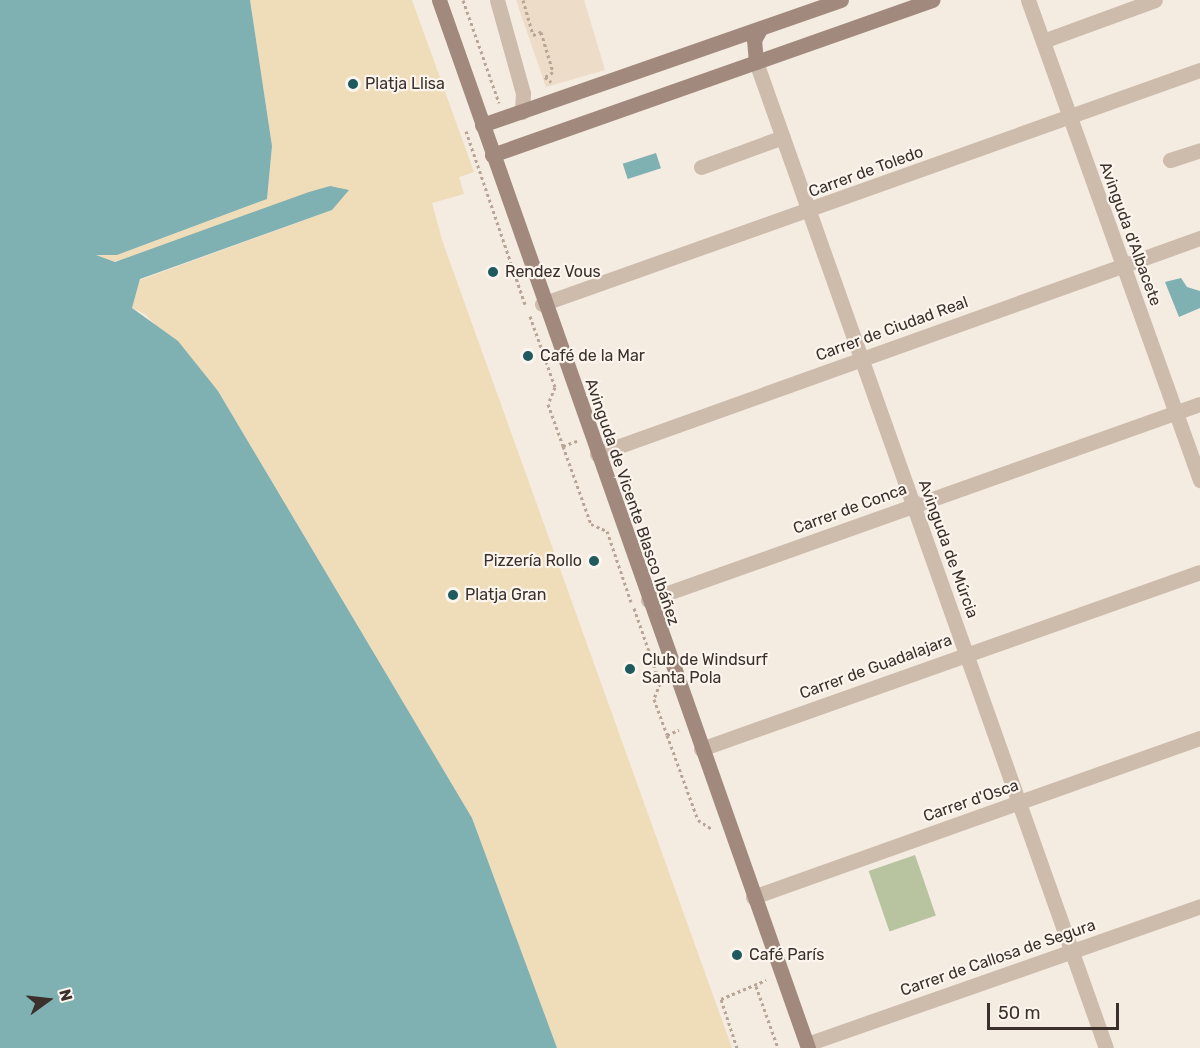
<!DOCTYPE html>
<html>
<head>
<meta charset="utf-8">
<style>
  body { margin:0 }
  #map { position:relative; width:1200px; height:1048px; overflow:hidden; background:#f4ebe1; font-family:Rubik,sans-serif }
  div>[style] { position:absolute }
  .green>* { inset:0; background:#b8c4a0; transform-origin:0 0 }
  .sand>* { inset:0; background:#efdcb8 }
  .plaza>* { inset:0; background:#ecdcc8 }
  .water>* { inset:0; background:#7fb0b2; transform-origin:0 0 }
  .path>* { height:3px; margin-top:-1.5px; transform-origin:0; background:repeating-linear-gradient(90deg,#b9a596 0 3px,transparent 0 6px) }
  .street>* { height:15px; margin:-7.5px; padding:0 7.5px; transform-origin:7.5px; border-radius:7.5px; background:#cdbbac }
  .secondary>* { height:15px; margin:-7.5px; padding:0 7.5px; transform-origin:7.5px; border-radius:7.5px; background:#a18a7d }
  .dots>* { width:16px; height:16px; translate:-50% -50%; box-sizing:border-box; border:3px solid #fbf5ee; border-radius:50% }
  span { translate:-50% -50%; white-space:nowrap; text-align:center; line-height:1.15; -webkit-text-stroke:4.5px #fbf5ee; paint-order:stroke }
  .poi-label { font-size:16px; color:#3b302b }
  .left { translate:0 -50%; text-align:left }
  .right { translate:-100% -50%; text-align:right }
  .street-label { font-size:16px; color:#3b302b }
  .north { position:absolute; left:18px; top:970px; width:60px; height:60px; -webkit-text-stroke:4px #fbf5ee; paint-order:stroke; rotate:75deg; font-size:16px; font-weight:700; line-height:24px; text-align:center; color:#3b302b }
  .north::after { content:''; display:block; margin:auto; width:21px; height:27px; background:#3b302b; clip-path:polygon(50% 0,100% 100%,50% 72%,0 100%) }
  .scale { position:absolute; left:987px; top:1003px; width:132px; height:27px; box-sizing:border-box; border:3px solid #3b302b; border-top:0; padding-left:8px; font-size:18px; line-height:21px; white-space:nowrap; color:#3b302b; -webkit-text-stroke:4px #fbf5ee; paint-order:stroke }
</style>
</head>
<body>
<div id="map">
  <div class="green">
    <i style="left:915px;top:855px;width:64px;height:49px;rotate:71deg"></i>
  </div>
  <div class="sand">
    <i style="clip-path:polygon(250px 0,412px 0,474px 172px,459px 177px,464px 194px,432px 203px,442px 240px,732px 1048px,557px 1048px,472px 818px,218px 391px,145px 314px,132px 308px,140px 280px,332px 210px,330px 186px,123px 260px,107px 262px,95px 255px,117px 255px,267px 199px,272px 146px)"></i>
  </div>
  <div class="plaza">
    <i style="clip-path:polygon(516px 0,584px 0,605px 70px,546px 87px)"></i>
  </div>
  <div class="water">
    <i style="clip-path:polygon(0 0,250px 0,272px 146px,267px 199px,117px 255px,96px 255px,115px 262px,309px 192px,330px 186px,349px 190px,332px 210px,140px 279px,132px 308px,178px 341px,218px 391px,472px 818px,557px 1048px,0 1048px)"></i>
    <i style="left:656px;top:153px;width:16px;height:35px;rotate:72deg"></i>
    <i style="clip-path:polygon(1181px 278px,1187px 287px,1200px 291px,1200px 308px,1179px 317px,1165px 282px)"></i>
  </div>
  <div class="path">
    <i style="left:463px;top:0;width:109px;rotate:70.7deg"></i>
    <i style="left:523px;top:0;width:36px;rotate:74deg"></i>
    <i style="left:533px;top:35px;width:9px;rotate:-21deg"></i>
    <i style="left:541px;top:32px;width:42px;rotate:73.3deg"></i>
    <i style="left:553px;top:72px;width:9px;rotate:148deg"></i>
    <i style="left:545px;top:77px;width:8px;rotate:40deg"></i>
    <i style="left:466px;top:131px;width:183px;rotate:71.2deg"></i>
    <i style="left:530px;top:316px;width:75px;rotate:70.6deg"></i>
    <i style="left:555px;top:387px;width:18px;rotate:112deg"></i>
    <i style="left:548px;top:404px;width:45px;rotate:70.3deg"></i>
    <i style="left:563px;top:446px;width:83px;rotate:70.3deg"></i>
    <i style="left:591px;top:524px;width:17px;rotate:24deg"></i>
    <i style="left:607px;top:531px;width:75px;rotate:71.3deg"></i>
    <i style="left:563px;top:446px;width:15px;rotate:-20deg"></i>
    <i style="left:634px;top:608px;width:79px;rotate:70.9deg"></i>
    <i style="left:660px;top:683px;width:17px;rotate:111deg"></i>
    <i style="left:654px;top:699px;width:38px;rotate:70deg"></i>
    <i style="left:667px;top:735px;width:90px;rotate:70deg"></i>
    <i style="left:698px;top:820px;width:17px;rotate:33deg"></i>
    <i style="left:667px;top:735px;width:13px;rotate:-23deg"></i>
    <i style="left:756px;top:986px;width:66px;rotate:70.5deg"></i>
    <i style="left:737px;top:1048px;width:52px;rotate:-108.1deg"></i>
    <i style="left:721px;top:999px;width:49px;rotate:-22.9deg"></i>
  </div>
  <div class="street">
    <i style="left:497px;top:0;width:97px;rotate:74.4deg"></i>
    <i style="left:523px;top:93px;width:19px;rotate:93deg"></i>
    <i style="left:1028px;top:0;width:510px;rotate:70.29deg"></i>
    <i style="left:1043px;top:41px;width:119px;rotate:-20.1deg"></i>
    <i style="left:756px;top:62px;width:1046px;rotate:70.46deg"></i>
    <i style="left:1170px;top:160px;width:32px;rotate:-18deg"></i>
    <i style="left:701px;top:167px;width:87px;rotate:-20.1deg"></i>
    <i style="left:542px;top:304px;width:698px;rotate:-19.58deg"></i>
    <i style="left:597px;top:454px;width:641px;rotate:-19.71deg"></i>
    <i style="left:648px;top:600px;width:586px;rotate:-19.55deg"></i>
    <i style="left:701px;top:749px;width:529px;rotate:-19.53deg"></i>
    <i style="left:753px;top:897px;width:474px;rotate:-19.6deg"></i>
    <i style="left:807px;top:1044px;width:417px;rotate:-19.3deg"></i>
  </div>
  <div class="secondary">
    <i style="left:439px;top:0;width:1111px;rotate:70.6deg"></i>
    <i style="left:756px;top:62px;width:22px;rotate:-95deg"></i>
    <i style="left:754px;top:40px;width:13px;rotate:-61deg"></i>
    <i style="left:482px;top:125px;width:380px;rotate:-19.2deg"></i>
    <i style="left:492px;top:155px;width:467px;rotate:-19.4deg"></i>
  </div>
  <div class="dots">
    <i style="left:353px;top:84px;background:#1f5a5e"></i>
    <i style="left:493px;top:272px;background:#1f5a5e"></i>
    <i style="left:528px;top:356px;background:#1f5a5e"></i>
    <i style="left:594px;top:561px;background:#1f5a5e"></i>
    <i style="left:453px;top:595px;background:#1f5a5e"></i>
    <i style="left:630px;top:669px;background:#1f5a5e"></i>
    <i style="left:737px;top:955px;background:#1f5a5e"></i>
  </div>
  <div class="poi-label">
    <span class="left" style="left:365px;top:84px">Platja Llisa</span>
    <span class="left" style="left:505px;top:272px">Rendez Vous</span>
    <span class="left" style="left:540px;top:356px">Café de la Mar</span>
    <span class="right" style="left:582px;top:561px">Pizzería Rollo</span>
    <span class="left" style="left:465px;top:595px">Platja Gran</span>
    <span class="left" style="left:642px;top:669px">Club de Windsurf<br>Santa Pola</span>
    <span class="left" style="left:749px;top:955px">Café París</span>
  </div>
  <div class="street-label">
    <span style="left:866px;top:172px;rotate:-20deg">Carrer de Toledo</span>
    <span style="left:1130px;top:234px;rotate:70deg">Avinguda d'Albacete</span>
    <span style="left:892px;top:329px;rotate:-20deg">Carrer de Ciudad Real</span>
    <span style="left:632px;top:502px;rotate:71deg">Avinguda de Vicente Blasco Ibáñez</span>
    <span style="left:850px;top:509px;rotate:-20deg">Carrer de Conca</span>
    <span style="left:948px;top:549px;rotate:70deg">Avinguda de Múrcia</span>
    <span style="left:876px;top:667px;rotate:-20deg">Carrer de Guadalajara</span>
    <span style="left:971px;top:801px;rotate:-19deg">Carrer d'Osca</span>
    <span style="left:998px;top:958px;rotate:-19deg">Carrer de Callosa de Segura</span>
  </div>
  <div class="north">N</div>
  <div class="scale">50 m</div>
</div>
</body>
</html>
